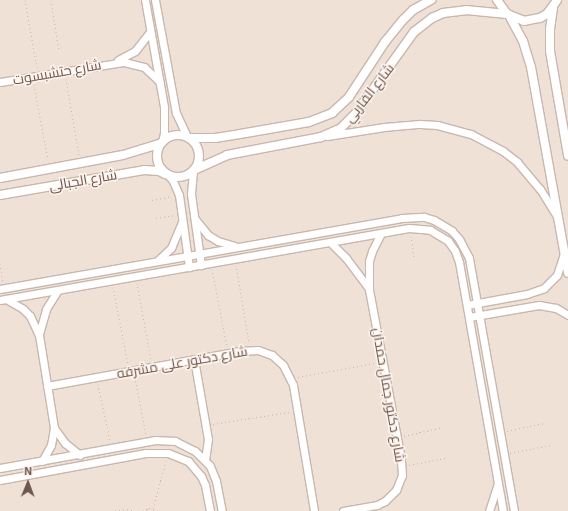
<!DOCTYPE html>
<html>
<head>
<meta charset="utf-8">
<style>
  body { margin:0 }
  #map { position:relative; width:568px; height:511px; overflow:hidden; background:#f9f0e7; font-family:"Exo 2",Cairo,sans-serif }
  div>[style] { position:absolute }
  .residential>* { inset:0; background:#f0e1d6; transform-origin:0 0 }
  .path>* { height:1px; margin-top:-0.5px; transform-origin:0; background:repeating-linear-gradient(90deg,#d0b0a5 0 1px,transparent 0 4px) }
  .roads { filter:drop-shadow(1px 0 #c9b7ae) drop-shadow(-1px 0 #c9b7ae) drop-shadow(0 1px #c9b7ae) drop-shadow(0 -1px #c9b7ae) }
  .minor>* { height:7px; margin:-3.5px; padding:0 3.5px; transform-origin:3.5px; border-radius:3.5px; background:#fff }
  .tertiary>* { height:8px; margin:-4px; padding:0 4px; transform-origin:4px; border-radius:4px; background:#fff }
  .tertiary>.ring { margin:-4px; padding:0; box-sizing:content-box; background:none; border:8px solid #fff; border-radius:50% }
  span { translate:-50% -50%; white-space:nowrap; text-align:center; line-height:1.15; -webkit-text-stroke:3px #fcf4ed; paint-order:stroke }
  .street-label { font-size:14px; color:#6f564f }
  .north { position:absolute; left:8px; top:463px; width:40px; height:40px; -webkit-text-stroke:3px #fcf4ed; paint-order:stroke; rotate:1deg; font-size:11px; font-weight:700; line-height:16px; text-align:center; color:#6f564f }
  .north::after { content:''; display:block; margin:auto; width:14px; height:18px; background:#6f564f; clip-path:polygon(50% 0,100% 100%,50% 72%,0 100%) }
</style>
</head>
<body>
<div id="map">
  <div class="residential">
    <i style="left:0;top:0;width:568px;height:511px"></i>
  </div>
  <div class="path">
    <i style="left:25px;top:0;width:69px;rotate:80deg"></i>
    <i style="left:51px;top:0;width:52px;rotate:81.1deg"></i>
    <i style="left:66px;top:79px;width:77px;rotate:80.3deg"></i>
    <i style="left:34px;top:85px;width:76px;rotate:79.4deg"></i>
    <i style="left:152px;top:200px;width:20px;rotate:-11deg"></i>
    <i style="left:156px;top:218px;width:19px;rotate:-9deg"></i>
    <i style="left:411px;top:236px;width:22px;rotate:82deg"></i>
    <i style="left:0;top:264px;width:18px;rotate:81deg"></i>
    <i style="left:236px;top:265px;width:79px;rotate:80.5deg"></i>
    <i style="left:212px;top:269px;width:79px;rotate:79.1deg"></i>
    <i style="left:137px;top:283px;width:78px;rotate:79.7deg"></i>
    <i style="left:113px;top:287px;width:78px;rotate:79deg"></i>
    <i style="left:135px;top:377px;width:59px;rotate:79.3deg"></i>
    <i style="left:298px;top:377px;width:78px;rotate:-10.3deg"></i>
    <i style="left:98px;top:384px;width:58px;rotate:78.1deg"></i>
    <i style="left:213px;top:424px;width:78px;rotate:-8.9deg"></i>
    <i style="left:507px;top:431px;width:38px;rotate:-12deg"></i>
    <i style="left:404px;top:436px;width:37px;rotate:-13deg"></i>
    <i style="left:510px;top:453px;width:42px;rotate:-11deg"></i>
    <i style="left:409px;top:465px;width:38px;rotate:-11deg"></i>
    <i style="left:153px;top:508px;width:49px;rotate:-74.5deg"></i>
    <i style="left:111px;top:511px;width:16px;rotate:-7deg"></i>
    <i style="left:127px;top:509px;width:8px;rotate:14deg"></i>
    <i style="left:143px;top:511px;width:7px;rotate:-27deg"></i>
    <i style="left:149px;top:508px;width:10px;rotate:17deg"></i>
  </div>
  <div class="roads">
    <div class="minor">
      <i style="left:145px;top:0;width:109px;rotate:79.9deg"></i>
      <i style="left:164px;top:107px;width:26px;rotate:90deg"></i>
      <i style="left:164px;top:133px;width:9px;rotate:103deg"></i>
      <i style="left:155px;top:0;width:115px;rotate:79.5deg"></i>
      <i style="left:176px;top:113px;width:26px;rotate:65deg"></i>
      <i style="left:118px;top:60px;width:19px;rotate:-28deg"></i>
      <i style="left:135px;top:51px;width:24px;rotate:-52deg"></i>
      <i style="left:0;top:82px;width:126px;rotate:-9.2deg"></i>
      <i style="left:124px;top:62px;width:21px;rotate:14deg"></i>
      <i style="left:144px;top:67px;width:21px;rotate:43deg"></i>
      <i style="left:327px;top:136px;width:58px;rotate:-9deg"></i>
      <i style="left:384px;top:127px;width:36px;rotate:-5deg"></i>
      <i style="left:420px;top:124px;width:17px;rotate:3deg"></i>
      <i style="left:437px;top:125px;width:35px;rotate:15deg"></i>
      <i style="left:471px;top:134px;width:36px;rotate:28deg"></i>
      <i style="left:503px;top:151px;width:18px;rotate:38deg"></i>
      <i style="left:517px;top:162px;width:35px;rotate:50deg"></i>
      <i style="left:540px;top:189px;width:32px;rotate:58deg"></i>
      <i style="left:193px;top:171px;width:23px;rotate:95deg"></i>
      <i style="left:191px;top:194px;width:72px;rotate:82deg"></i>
      <i style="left:167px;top:174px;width:9px;rotate:49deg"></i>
      <i style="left:173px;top:181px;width:15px;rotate:67deg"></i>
      <i style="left:179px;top:195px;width:73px;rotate:82.1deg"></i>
      <i style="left:195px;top:219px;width:21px;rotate:51deg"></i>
      <i style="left:208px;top:235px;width:12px;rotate:31deg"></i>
      <i style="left:218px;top:241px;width:17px;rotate:17deg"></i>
      <i style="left:330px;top:242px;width:23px;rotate:45deg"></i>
      <i style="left:346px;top:258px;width:38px;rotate:53deg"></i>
      <i style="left:158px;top:260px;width:18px;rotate:-43deg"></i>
      <i style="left:171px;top:248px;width:28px;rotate:-67deg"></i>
      <i style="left:0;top:289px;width:408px;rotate:-10deg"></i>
      <i style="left:402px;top:218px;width:22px;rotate:-3deg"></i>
      <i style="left:424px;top:217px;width:10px;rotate:17deg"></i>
      <i style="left:434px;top:220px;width:21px;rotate:31deg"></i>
      <i style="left:452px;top:231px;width:11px;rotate:49deg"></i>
      <i style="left:459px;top:239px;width:21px;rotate:62deg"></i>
      <i style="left:469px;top:258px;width:257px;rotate:79.9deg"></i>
      <i style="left:6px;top:299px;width:20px;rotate:30deg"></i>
      <i style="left:23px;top:309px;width:10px;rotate:45deg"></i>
      <i style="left:30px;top:316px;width:21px;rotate:65deg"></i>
      <i style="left:39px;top:335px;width:94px;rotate:80.8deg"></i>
      <i style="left:54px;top:428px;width:17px;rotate:100deg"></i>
      <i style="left:51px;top:445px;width:18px;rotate:119deg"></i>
      <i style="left:0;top:300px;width:415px;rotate:-10deg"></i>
      <i style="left:409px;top:228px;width:21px;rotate:5deg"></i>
      <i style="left:430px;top:230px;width:21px;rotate:31deg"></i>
      <i style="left:448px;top:241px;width:12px;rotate:55deg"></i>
      <i style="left:455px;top:251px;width:12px;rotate:70deg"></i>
      <i style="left:459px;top:262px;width:253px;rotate:80deg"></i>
      <i style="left:467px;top:305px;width:61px;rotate:-10.4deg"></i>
      <i style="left:527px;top:294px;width:18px;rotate:-19deg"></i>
      <i style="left:544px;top:288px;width:18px;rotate:-45deg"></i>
      <i style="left:557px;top:275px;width:22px;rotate:-72deg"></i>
      <i style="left:469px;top:317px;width:71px;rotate:-9.7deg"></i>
      <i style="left:539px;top:305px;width:17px;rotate:10deg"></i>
      <i style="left:556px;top:308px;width:14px;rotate:30deg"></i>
      <i style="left:39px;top:334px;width:26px;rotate:-74deg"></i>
      <i style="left:46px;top:309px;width:22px;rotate:-58deg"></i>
      <i style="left:194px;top:359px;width:81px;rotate:80.1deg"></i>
      <i style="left:208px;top:439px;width:21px;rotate:98deg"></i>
      <i style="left:47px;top:386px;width:196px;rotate:-10.3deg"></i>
      <i style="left:240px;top:351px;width:18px;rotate:-3deg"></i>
      <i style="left:258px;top:350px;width:15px;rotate:20deg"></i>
      <i style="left:272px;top:355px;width:15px;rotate:42deg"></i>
      <i style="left:283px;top:365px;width:22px;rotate:63deg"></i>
      <i style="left:293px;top:385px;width:128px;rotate:80.5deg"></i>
      <i style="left:54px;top:428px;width:19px;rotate:54deg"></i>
      <i style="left:65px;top:443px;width:19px;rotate:39deg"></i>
      <i style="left:0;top:468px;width:158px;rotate:-10.2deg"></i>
      <i style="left:155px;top:440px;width:20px;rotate:3deg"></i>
      <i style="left:175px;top:441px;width:22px;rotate:27deg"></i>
      <i style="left:195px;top:451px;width:21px;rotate:45deg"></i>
      <i style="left:210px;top:466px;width:16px;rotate:68deg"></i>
      <i style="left:216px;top:481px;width:31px;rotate:79deg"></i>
      <i style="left:0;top:480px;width:148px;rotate:-10.5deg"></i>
      <i style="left:146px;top:453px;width:22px"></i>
      <i style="left:168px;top:453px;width:22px;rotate:22deg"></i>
      <i style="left:188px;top:461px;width:20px;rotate:49deg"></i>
      <i style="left:201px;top:476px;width:10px;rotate:66deg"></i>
      <i style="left:205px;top:485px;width:26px;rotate:79deg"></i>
      <i style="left:343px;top:511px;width:35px;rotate:-10deg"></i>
      <i style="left:377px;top:505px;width:9px;rotate:-27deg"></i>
      <i style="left:385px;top:501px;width:16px;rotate:-45deg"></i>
      <i style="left:396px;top:490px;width:16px;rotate:-68deg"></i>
      <i style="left:402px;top:475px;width:16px;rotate:-94deg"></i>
      <i style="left:401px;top:459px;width:173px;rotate:-100.7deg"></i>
      <i style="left:369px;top:289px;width:28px;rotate:-90deg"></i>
      <i style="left:369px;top:261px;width:10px;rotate:-73deg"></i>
      <i style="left:372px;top:251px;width:20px;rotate:-63deg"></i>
      <i style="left:489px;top:511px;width:29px;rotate:-72deg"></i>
    </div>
    <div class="tertiary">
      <i style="left:497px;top:0;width:17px;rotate:54deg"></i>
      <i style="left:507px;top:14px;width:18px;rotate:22deg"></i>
      <i style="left:524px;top:21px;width:16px;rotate:-11deg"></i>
      <i style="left:540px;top:18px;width:8px;rotate:-30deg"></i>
      <i style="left:547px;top:14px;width:17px;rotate:-54deg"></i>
      <i style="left:553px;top:8px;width:21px;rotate:98deg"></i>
      <i style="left:550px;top:29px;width:22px;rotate:90deg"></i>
      <i style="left:550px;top:51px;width:106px;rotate:80.2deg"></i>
      <i style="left:509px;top:15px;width:30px;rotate:62deg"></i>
      <i style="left:523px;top:41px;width:27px;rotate:73deg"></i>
      <i style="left:531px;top:67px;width:209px;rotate:79.8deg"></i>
      <i class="ring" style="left:157px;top:135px;width:34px;height:34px"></i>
      <i style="left:189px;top:138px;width:26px"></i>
      <i style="left:215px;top:138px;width:25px;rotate:-9deg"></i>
      <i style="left:240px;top:134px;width:70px;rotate:-9.9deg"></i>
      <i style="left:309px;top:122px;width:25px;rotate:-21deg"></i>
      <i style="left:332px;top:113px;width:23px;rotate:-43deg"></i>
      <i style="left:349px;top:97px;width:66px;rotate:-56.8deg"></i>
      <i style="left:385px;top:42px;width:28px;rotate:-51deg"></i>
      <i style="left:403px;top:20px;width:14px;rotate:-45deg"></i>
      <i style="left:413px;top:10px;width:21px;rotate:-29deg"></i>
      <i style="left:194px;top:170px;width:36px;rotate:-24deg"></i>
      <i style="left:227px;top:155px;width:96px;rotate:-10.8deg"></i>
      <i style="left:321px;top:137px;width:22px;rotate:-24deg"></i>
      <i style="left:341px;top:128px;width:21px;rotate:-45deg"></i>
      <i style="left:356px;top:113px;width:100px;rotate:-54.4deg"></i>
      <i style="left:414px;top:32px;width:23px;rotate:-38deg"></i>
      <i style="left:432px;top:18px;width:12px;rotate:-24deg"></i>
      <i style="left:443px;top:13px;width:23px;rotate:-7deg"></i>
      <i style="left:466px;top:10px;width:41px;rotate:5.6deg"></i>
      <i style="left:0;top:178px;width:125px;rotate:-10.6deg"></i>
      <i style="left:123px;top:155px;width:39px;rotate:-17deg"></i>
      <i style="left:0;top:195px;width:146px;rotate:-9.8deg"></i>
      <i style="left:144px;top:170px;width:15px;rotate:4deg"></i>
      <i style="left:159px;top:171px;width:7px;rotate:27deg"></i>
    </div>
  </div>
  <div class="street-label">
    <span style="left:57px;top:72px;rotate:-10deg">شارع حتشبسوت</span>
    <span style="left:369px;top:93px;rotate:-52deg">شارع الفاربي</span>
    <span style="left:83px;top:180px;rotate:-10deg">شارع الجبالى</span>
    <span style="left:182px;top:362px;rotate:-10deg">شارع دكتور على مشرفه</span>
    <span style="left:389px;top:395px;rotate:80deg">شارع دكتور جمال حمدان</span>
  </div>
  <div class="north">N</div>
</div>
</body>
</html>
